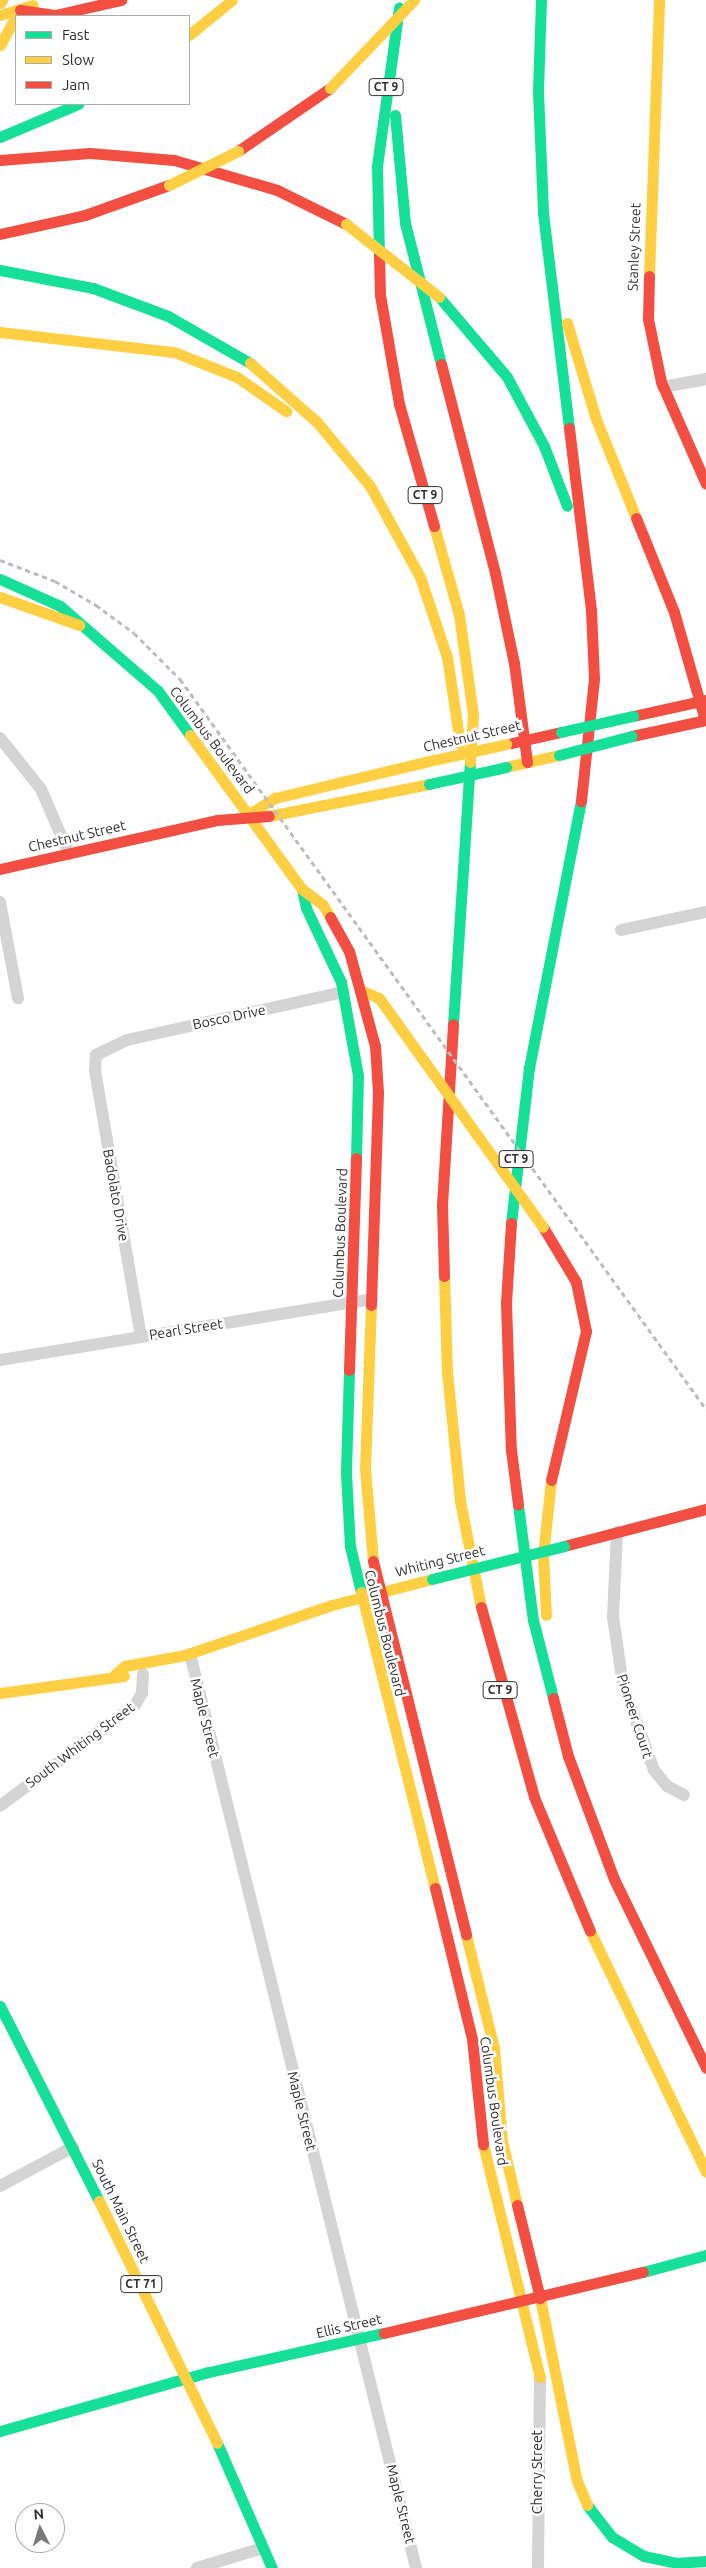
<!DOCTYPE html>
<html>
<head>
<meta charset="utf-8">
<style>
  body { margin:0 }
  #map { position:relative; width:706px; height:2568px; overflow:hidden; background:#fff; font-family:Ubuntu,sans-serif }
  div>[style] { position:absolute }
  .street>* { height:12px; margin:-6px; padding:0 6px; transform-origin:6px; border-radius:6px; background:#d4d4d4 }
  .fast>* { height:11px; margin:-5.5px; padding:0 5.5px; transform-origin:5.5px; border-radius:5.5px; background:#16e098 }
  .slow>* { height:11px; margin:-5.5px; padding:0 5.5px; transform-origin:5.5px; border-radius:5.5px; background:#ffcf43 }
  .jam>* { height:11px; margin:-5.5px; padding:0 5.5px; transform-origin:5.5px; border-radius:5.5px; background:#f24e42 }
  .rail>* { height:3px; margin-top:-1.5px; transform-origin:0; background:repeating-linear-gradient(90deg,#bcbcbc 0 5px,transparent 0 9px) }
  .fast-bridge>* { height:11px; margin:-5.5px; padding:0 5.5px; transform-origin:5.5px; border-radius:5.5px; background:#16e098 }
  .slow-bridge>* { height:11px; margin:-5.5px; padding:0 5.5px; transform-origin:5.5px; border-radius:5.5px; background:#ffcf43 }
  span { translate:-50% -50%; white-space:nowrap; text-align:center; line-height:1.15; -webkit-text-stroke:5px #fff; paint-order:stroke }
  .shield-label span { padding:1px 4px; background:#fff; border:1px solid; border-radius:4px; -webkit-text-stroke-width:0 }
  .shield-label { font-size:12px; color:#303030; font-weight:700 }
  .street-label { font-size:14px; color:#303030 }
  .legend { position:absolute; left:15px; top:15px; width:175px; height:90px; box-sizing:border-box; background:#fff; border:1px solid #acacac; margin:0; padding:6px 9px; list-style:none; font-size:15px; color:#303030 }
  .legend li { display:flex; align-items:center; gap:10px; height:25px }
  .legend b { width:25px; border:1px solid #acacac }
  .north { position:absolute; left:15px; top:2503px; width:50px; height:50px; box-sizing:border-box; background:#fff; border:1px solid #acacac; border-radius:50%; rotate:355deg; font-size:14px; font-weight:700; line-height:20px; text-align:center; color:#303030 }
  .north::after { content:''; display:block; margin:auto; width:18px; height:22px; background:#787878; clip-path:polygon(50% 0,100% 100%,50% 72%,0 100%) }
</style>
</head>
<body>
<div id="map">
  <div class="street">
    <i style="left:663px;top:387px;width:44px;rotate:-10.5deg"></i>
    <i style="left:0;top:738px;width:65px;rotate:51.2deg"></i>
    <i style="left:41px;top:789px;width:71px;rotate:66.7deg"></i>
    <i style="left:0;top:902px;width:98px;rotate:79.4deg"></i>
    <i style="left:621px;top:930px;width:87px;rotate:-12deg"></i>
    <i style="left:141px;top:1337px;width:271px;rotate:-99.8deg"></i>
    <i style="left:95px;top:1070px;width:15px;rotate:-86deg"></i>
    <i style="left:96px;top:1055px;width:34px;rotate:-26deg"></i>
    <i style="left:127px;top:1040px;width:222px;rotate:-12.5deg"></i>
    <i style="left:0;top:1360px;width:377px;rotate:-9.3deg"></i>
    <i style="left:617px;top:1532px;width:85px;rotate:92.7deg"></i>
    <i style="left:613px;top:1617px;width:69px;rotate:81.6deg"></i>
    <i style="left:623px;top:1685px;width:90px;rotate:70deg"></i>
    <i style="left:654px;top:1770px;width:21px;rotate:51deg"></i>
    <i style="left:667px;top:1786px;width:19px;rotate:28deg"></i>
    <i style="left:190px;top:1654px;width:942px;rotate:76.11deg"></i>
    <i style="left:0;top:1806px;width:169px;rotate:-36.8deg"></i>
    <i style="left:135px;top:1705px;width:14px;rotate:-60deg"></i>
    <i style="left:142px;top:1693px;width:19px;rotate:-87deg"></i>
    <i style="left:0;top:2186px;width:83px;rotate:-28.1deg"></i>
    <i style="left:197px;top:2568px;width:69px;rotate:-16.9deg"></i>
    <i style="left:538px;top:2568px;width:191px;rotate:-89.4deg"></i>
  </div>
  <div class="fast">
    <i style="left:541px;top:0;width:92px;rotate:91.9deg"></i>
    <i style="left:538px;top:92px;width:121px;rotate:87.6deg"></i>
    <i style="left:543px;top:213px;width:217px;rotate:83.1deg"></i>
    <i style="left:395px;top:115px;width:108px;rotate:84.7deg"></i>
    <i style="left:405px;top:223px;width:146px;rotate:75.7deg"></i>
    <i style="left:0;top:137px;width:85px;rotate:-22.9deg"></i>
    <i style="left:379px;top:255px;width:89px;rotate:-91.3deg"></i>
    <i style="left:377px;top:166px;width:160px;rotate:-82.1deg"></i>
    <i style="left:0;top:270px;width:95px;rotate:11deg"></i>
    <i style="left:93px;top:288px;width:80px;rotate:20.5deg"></i>
    <i style="left:168px;top:316px;width:95px;rotate:29.8deg"></i>
    <i style="left:439px;top:297px;width:105px;rotate:49.6deg"></i>
    <i style="left:507px;top:377px;width:78px;rotate:61.8deg"></i>
    <i style="left:544px;top:446px;width:64px;rotate:69deg"></i>
    <i style="left:0;top:579px;width:66px;rotate:24.2deg"></i>
    <i style="left:60px;top:606px;width:130px;rotate:40.9deg"></i>
    <i style="left:158px;top:691px;width:54px;rotate:54deg"></i>
    <i style="left:302px;top:889px;width:19px;rotate:78deg"></i>
    <i style="left:306px;top:908px;width:82px;rotate:64.7deg"></i>
    <i style="left:341px;top:982px;width:96px;rotate:79.7deg"></i>
    <i style="left:358px;top:1076px;width:82px;rotate:91.4deg"></i>
    <i style="left:453px;top:1024px;width:263px;rotate:-86.3deg"></i>
    <i style="left:511px;top:1223px;width:156px;rotate:-83.4deg"></i>
    <i style="left:529px;top:1068px;width:272px;rotate:-79deg"></i>
    <i style="left:349px;top:1370px;width:103px;rotate:91.7deg"></i>
    <i style="left:346px;top:1473px;width:73px;rotate:86.9deg"></i>
    <i style="left:350px;top:1546px;width:47px;rotate:76.6deg"></i>
    <i style="left:518px;top:1505px;width:116px;rotate:82.6deg"></i>
    <i style="left:533px;top:1620px;width:81px;rotate:75.6deg"></i>
    <i style="left:0;top:2006px;width:219px;rotate:63.1deg"></i>
    <i style="left:643px;top:2272px;width:65px;rotate:-15.1deg"></i>
    <i style="left:0;top:2431px;width:217px;rotate:-15.8deg"></i>
    <i style="left:209px;top:2372px;width:179px;rotate:-12.6deg"></i>
    <i style="left:217px;top:2443px;width:137px;rotate:66.3deg"></i>
    <i style="left:587px;top:2505px;width:41px;rotate:52deg"></i>
    <i style="left:612px;top:2537px;width:37px;rotate:31deg"></i>
    <i style="left:644px;top:2556px;width:33px;rotate:12deg"></i>
    <i style="left:676px;top:2563px;width:30px;rotate:-4deg"></i>
  </div>
  <div class="slow">
    <i style="left:0;top:3px;width:4px;rotate:-56deg"></i>
    <i style="left:0;top:15px;width:34px;rotate:-17deg"></i>
    <i style="left:189px;top:35px;width:55px;rotate:-39.1deg"></i>
    <i style="left:0;top:45px;width:33px;rotate:-61deg"></i>
    <i style="left:649px;top:276px;width:276px;rotate:-87.9deg"></i>
    <i style="left:567px;top:323px;width:100px;rotate:73.2deg"></i>
    <i style="left:596px;top:419px;width:107px;rotate:68deg"></i>
    <i style="left:0;top:332px;width:175px;rotate:6.6deg"></i>
    <i style="left:174px;top:352px;width:68px;rotate:21.6deg"></i>
    <i style="left:237px;top:377px;width:60px;rotate:34.8deg"></i>
    <i style="left:250px;top:363px;width:89px;rotate:41.4deg"></i>
    <i style="left:317px;top:422px;width:83px;rotate:50.4deg"></i>
    <i style="left:370px;top:486px;width:104px;rotate:61.2deg"></i>
    <i style="left:420px;top:577px;width:84px;rotate:71.4deg"></i>
    <i style="left:447px;top:657px;width:88px;rotate:81.5deg"></i>
    <i style="left:434px;top:526px;width:92px;rotate:74.3deg"></i>
    <i style="left:459px;top:615px;width:101px;rotate:82deg"></i>
    <i style="left:473px;top:715px;width:47px;rotate:93.7deg"></i>
    <i style="left:0;top:597px;width:84px;rotate:19.5deg"></i>
    <i style="left:190px;top:735px;width:190px;rotate:54deg"></i>
    <i style="left:302px;top:889px;width:26px;rotate:37deg"></i>
    <i style="left:323px;top:905px;width:14px;rotate:60deg"></i>
    <i style="left:506px;top:767px;width:54px;rotate:-12.8deg"></i>
    <i style="left:249px;top:814px;width:31px;rotate:-32deg"></i>
    <i style="left:275px;top:798px;width:158px;rotate:-13.5deg"></i>
    <i style="left:269px;top:816px;width:163px;rotate:-11.3deg"></i>
    <i style="left:363px;top:991px;width:17px;rotate:24deg"></i>
    <i style="left:379px;top:998px;width:77px;rotate:54.5deg"></i>
    <i style="left:444px;top:1276px;width:96px;rotate:88.2deg"></i>
    <i style="left:447px;top:1372px;width:130px;rotate:84.2deg"></i>
    <i style="left:460px;top:1501px;width:108px;rotate:78.8deg"></i>
    <i style="left:371px;top:1305px;width:164px;rotate:92.1deg"></i>
    <i style="left:365px;top:1469px;width:92px;rotate:85deg"></i>
    <i style="left:361px;top:1592px;width:305px;rotate:76deg"></i>
    <i style="left:546px;top:1615px;width:60px;rotate:-92.9deg"></i>
    <i style="left:543px;top:1555px;width:75px;rotate:-83.9deg"></i>
    <i style="left:115px;top:1674px;width:13px;rotate:-39deg"></i>
    <i style="left:125px;top:1666px;width:61px;rotate:-10.4deg"></i>
    <i style="left:185px;top:1655px;width:155px;rotate:-18.8deg"></i>
    <i style="left:332px;top:1605px;width:103px;rotate:-14.6deg"></i>
    <i style="left:0;top:1693px;width:125px;rotate:-7.8deg"></i>
    <i style="left:590px;top:1931px;width:267px;rotate:64.3deg"></i>
    <i style="left:466px;top:1935px;width:116px;rotate:76.1deg"></i>
    <i style="left:494px;top:2048px;width:93px;rotate:85.1deg"></i>
    <i style="left:502px;top:2141px;width:66px;rotate:76.8deg"></i>
    <i style="left:483px;top:2144px;width:240px;rotate:76.3deg"></i>
    <i style="left:99px;top:2201px;width:269px;rotate:64deg"></i>
    <i style="left:540px;top:2298px;width:187px;rotate:78.6deg"></i>
    <i style="left:577px;top:2481px;width:26px;rotate:67deg"></i>
  </div>
  <div class="jam">
    <i style="left:20px;top:10px;width:35px;rotate:8deg"></i>
    <i style="left:55px;top:15px;width:68px;rotate:-12.8deg"></i>
    <i style="left:238px;top:151px;width:112px;rotate:-34.4deg"></i>
    <i style="left:0;top:160px;width:90px;rotate:-4.4deg"></i>
    <i style="left:90px;top:153px;width:84px;rotate:4.8deg"></i>
    <i style="left:174px;top:160px;width:107px;rotate:16.2deg"></i>
    <i style="left:277px;top:190px;width:77px;rotate:26.2deg"></i>
    <i style="left:0;top:234px;width:87px;rotate:-12.6deg"></i>
    <i style="left:85px;top:215px;width:89px;rotate:-19.7deg"></i>
    <i style="left:379px;top:255px;width:40px;rotate:88.6deg"></i>
    <i style="left:380px;top:295px;width:111px;rotate:80.1deg"></i>
    <i style="left:399px;top:404px;width:127px;rotate:74deg"></i>
    <i style="left:649px;top:276px;width:43px;rotate:91.3deg"></i>
    <i style="left:648px;top:319px;width:64px;rotate:78.3deg"></i>
    <i style="left:661px;top:382px;width:111px;rotate:66.2deg"></i>
    <i style="left:441px;top:364px;width:216px;rotate:75.5deg"></i>
    <i style="left:495px;top:573px;width:92px;rotate:78.1deg"></i>
    <i style="left:514px;top:663px;width:100px;rotate:82.5deg"></i>
    <i style="left:569px;top:428px;width:183px;rotate:83.1deg"></i>
    <i style="left:591px;top:610px;width:69px;rotate:87.5deg"></i>
    <i style="left:594px;top:679px;width:123px;rotate:96.1deg"></i>
    <i style="left:636px;top:518px;width:101px;rotate:68deg"></i>
    <i style="left:674px;top:612px;width:112px;rotate:74deg"></i>
    <i style="left:633px;top:716px;width:75px;rotate:-12.4deg"></i>
    <i style="left:632px;top:736px;width:76px;rotate:-12.2deg"></i>
    <i style="left:512px;top:743px;width:50px;rotate:-12.7deg"></i>
    <i style="left:0;top:869px;width:222px;rotate:-12.7deg"></i>
    <i style="left:217px;top:820px;width:52px;rotate:-4.4deg"></i>
    <i style="left:330px;top:917px;width:39px;rotate:61deg"></i>
    <i style="left:349px;top:951px;width:98px;rotate:74.7deg"></i>
    <i style="left:375px;top:1046px;width:47px;rotate:86.3deg"></i>
    <i style="left:378px;top:1093px;width:212px;rotate:91.9deg"></i>
    <i style="left:511px;top:1223px;width:80px;rotate:93.6deg"></i>
    <i style="left:506px;top:1303px;width:147px;rotate:88.1deg"></i>
    <i style="left:511px;top:1450px;width:55px;rotate:82.7deg"></i>
    <i style="left:543px;top:1227px;width:64px;rotate:59deg"></i>
    <i style="left:576px;top:1282px;width:50px;rotate:78.5deg"></i>
    <i style="left:586px;top:1331px;width:153px;rotate:103.2deg"></i>
    <i style="left:444px;top:1276px;width:71px;rotate:-91.6deg"></i>
    <i style="left:442px;top:1205px;width:181px;rotate:-86.5deg"></i>
    <i style="left:349px;top:1370px;width:212px;rotate:-88.1deg"></i>
    <i style="left:564px;top:1546px;width:147px;rotate:-14.6deg"></i>
    <i style="left:373px;top:1561px;width:385px;rotate:76deg"></i>
    <i style="left:481px;top:1607px;width:197px;rotate:74.4deg"></i>
    <i style="left:534px;top:1797px;width:145px;rotate:67.3deg"></i>
    <i style="left:553px;top:1698px;width:60px;rotate:75.5deg"></i>
    <i style="left:568px;top:1756px;width:131px;rotate:69.5deg"></i>
    <i style="left:614px;top:1879px;width:210px;rotate:64deg"></i>
    <i style="left:435px;top:1888px;width:155px;rotate:76.2deg"></i>
    <i style="left:472px;top:2039px;width:106px;rotate:84deg"></i>
    <i style="left:517px;top:2205px;width:96px;rotate:76.1deg"></i>
    <i style="left:384px;top:2333px;width:266px;rotate:-13.3deg"></i>
  </div>
  <div class="rail">
    <i style="left:0;top:560px;width:59px;rotate:20.9deg"></i>
    <i style="left:55px;top:581px;width:48px;rotate:30.3deg"></i>
    <i style="left:96px;top:605px;width:47px;rotate:36.4deg"></i>
    <i style="left:134px;top:633px;width:65px;rotate:45deg"></i>
    <i style="left:180px;top:679px;width:900px;rotate:54.23deg"></i>
  </div>
  <div class="fast-bridge">
    <i style="left:561px;top:732px;width:74px;rotate:-12.5deg"></i>
    <i style="left:559px;top:755px;width:75px;rotate:-14.6deg"></i>
    <i style="left:429px;top:784px;width:79px;rotate:-12.4deg"></i>
    <i style="left:432px;top:1579px;width:136px;rotate:-14deg"></i>
  </div>
  <div class="slow-bridge">
    <i style="left:330px;top:88px;width:122px;rotate:-46.3deg"></i>
    <i style="left:169px;top:185px;width:77px;rotate:-26.2deg"></i>
    <i style="left:346px;top:224px;width:118px;rotate:38.1deg"></i>
    <i style="left:429px;top:761px;width:79px;rotate:-12.4deg"></i>
    <i style="left:424px;top:1061px;width:204px;rotate:54.4deg"></i>
  </div>
  <div class="shield-label">
    <span style="left:386px;top:87px">CT 9</span>
    <span style="left:425px;top:495px">CT 9</span>
    <span style="left:516px;top:1159px">CT 9</span>
    <span style="left:500px;top:1690px">CT 9</span>
    <span style="left:141px;top:2284px">CT 71</span>
  </div>
  <div class="street-label">
    <span style="left:634px;top:247px;rotate:-88deg">Stanley Street</span>
    <span style="left:472px;top:736px;rotate:-13deg">Chestnut Street</span>
    <span style="left:212px;top:740px;rotate:53deg">Columbus Boulevard</span>
    <span style="left:77px;top:836px;rotate:-13deg">Chestnut Street</span>
    <span style="left:229px;top:1017px;rotate:-12deg">Bosco Drive</span>
    <span style="left:116px;top:1195px;rotate:80deg">Badolato Drive</span>
    <span style="left:340px;top:1233px;rotate:-88deg">Columbus Boulevard</span>
    <span style="left:186px;top:1329px;rotate:-9deg">Pearl Street</span>
    <span style="left:440px;top:1561px;rotate:-14deg">Whiting Street</span>
    <span style="left:385px;top:1633px;rotate:76deg">Columbus Boulevard</span>
    <span style="left:635px;top:1716px;rotate:72deg">Pioneer Court</span>
    <span style="left:205px;top:1718px;rotate:76deg">Maple Street</span>
    <span style="left:80px;top:1745px;rotate:-37deg">South Whiting Street</span>
    <span style="left:494px;top:2101px;rotate:82deg">Columbus Boulevard</span>
    <span style="left:302px;top:2111px;rotate:76deg">Maple Street</span>
    <span style="left:121px;top:2211px;rotate:64deg">South Main Street</span>
    <span style="left:349px;top:2326px;rotate:-13deg">Ellis Street</span>
    <span style="left:537px;top:2472px;rotate:-90deg">Cherry Street</span>
    <span style="left:401px;top:2504px;rotate:76deg">Maple Street</span>
  </div>
  <ul class="legend">
  <li><b style="height:6px;background:#16e098"></b>Fast</li>
  <li><b style="height:6px;background:#ffcf43"></b>Slow</li>
  <li><b style="height:6px;background:#f24e42"></b>Jam</li>
  </ul>
  <div class="north">N</div>
</div>
</body>
</html>
